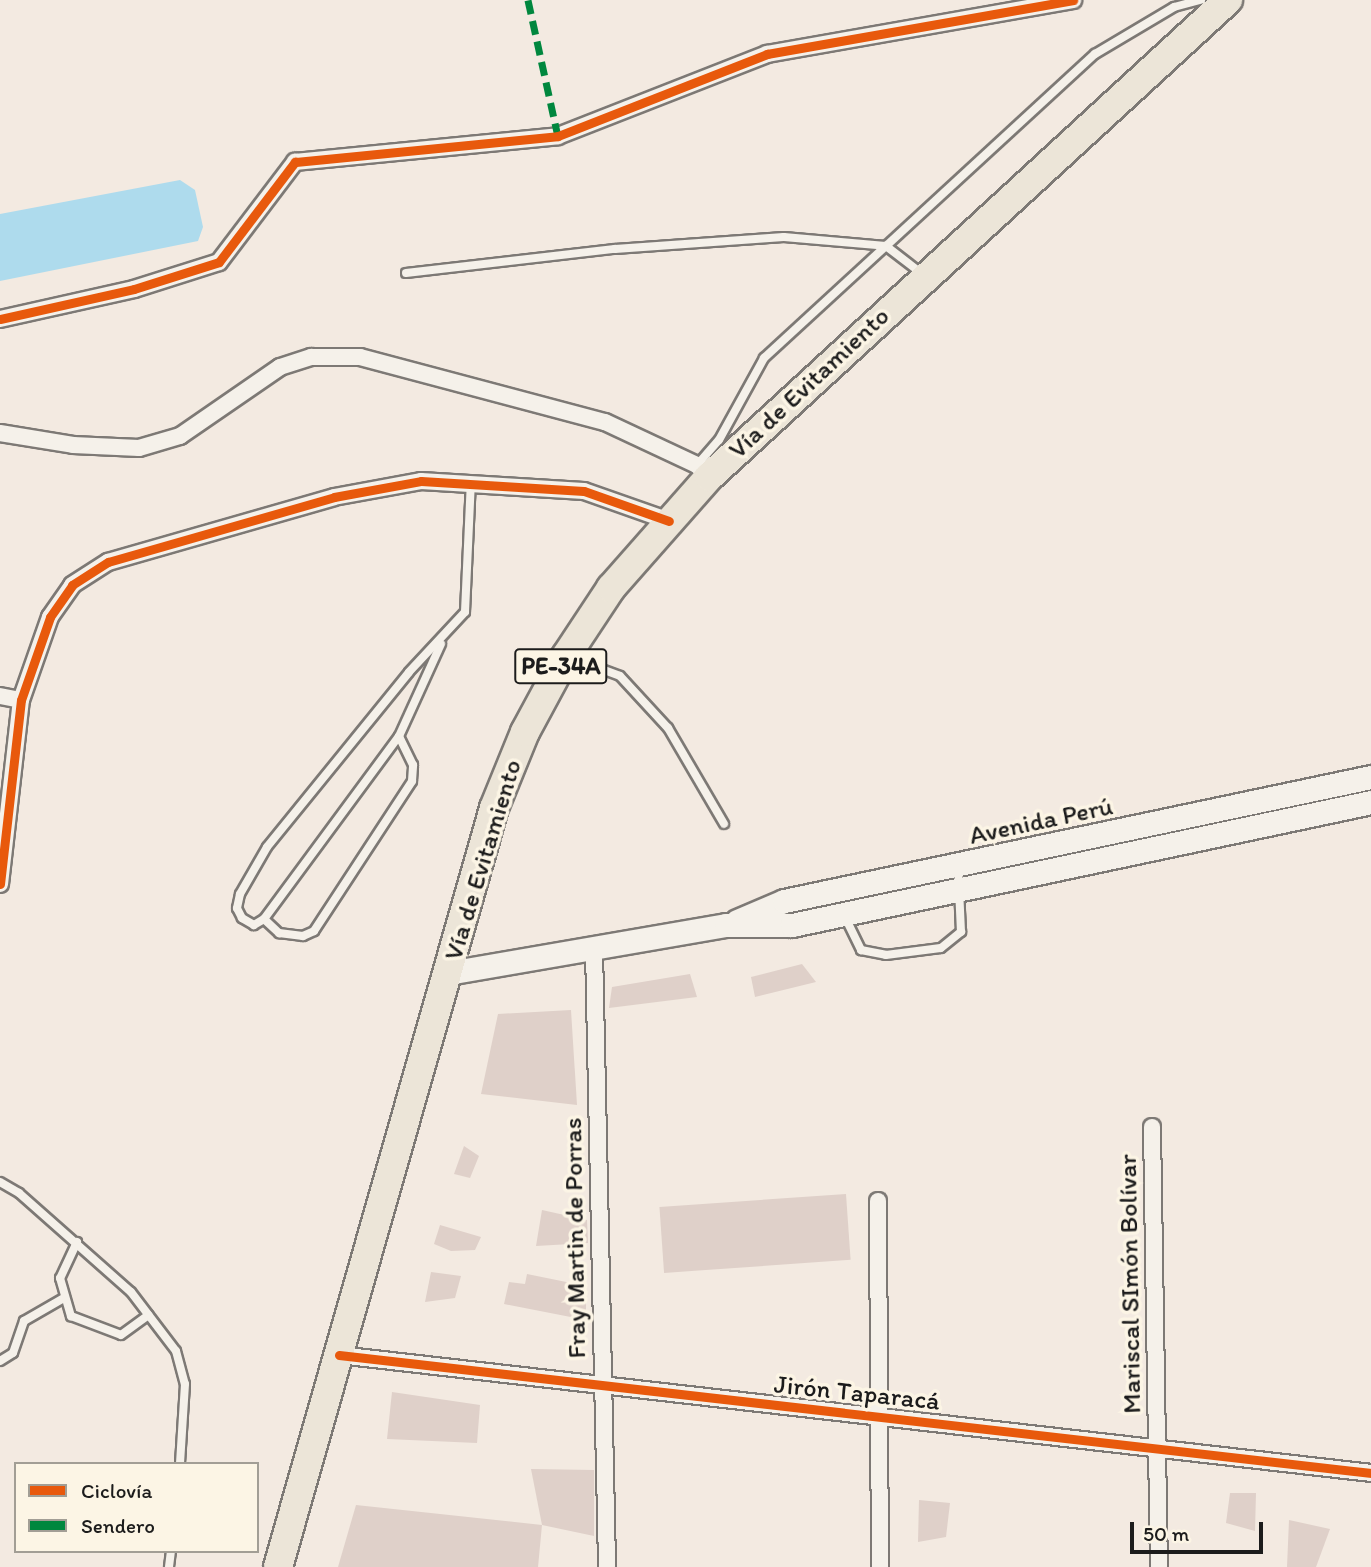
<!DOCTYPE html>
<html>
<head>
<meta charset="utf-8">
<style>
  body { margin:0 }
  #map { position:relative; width:1371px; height:1567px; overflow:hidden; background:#f3eae1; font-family:Itim,sans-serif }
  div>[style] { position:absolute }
  .water>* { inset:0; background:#aedbed }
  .building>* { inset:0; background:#dfd0c9; transform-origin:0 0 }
  .roads { filter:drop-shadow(2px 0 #7d7975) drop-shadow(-2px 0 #7d7975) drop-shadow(0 2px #7d7975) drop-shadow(0 -2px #7d7975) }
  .lane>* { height:8px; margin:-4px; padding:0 4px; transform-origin:4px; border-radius:4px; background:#f5f1ea }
  .street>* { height:16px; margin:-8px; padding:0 8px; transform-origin:8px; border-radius:8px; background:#f5f1ea }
  .secondary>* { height:23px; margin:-11.5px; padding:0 11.5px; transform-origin:11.5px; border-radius:11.5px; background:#f5f1ea }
  .highway>* { height:28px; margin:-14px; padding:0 14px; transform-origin:14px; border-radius:14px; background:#ece5d8 }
  .quiet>* { height:7px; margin-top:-3.5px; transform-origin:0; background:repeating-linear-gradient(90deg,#00873e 0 14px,transparent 0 21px) }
  .cycleway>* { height:9px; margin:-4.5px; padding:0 4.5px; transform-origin:4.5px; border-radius:4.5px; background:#e8590c }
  span { translate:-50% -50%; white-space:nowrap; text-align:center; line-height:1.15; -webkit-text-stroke:7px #fcf5e5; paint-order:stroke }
  .shield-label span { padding:2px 5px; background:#fcf5e5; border:2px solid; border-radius:5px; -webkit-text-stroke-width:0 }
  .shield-label { font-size:24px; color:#1c1c1c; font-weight:700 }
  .street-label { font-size:26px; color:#1c1c1c }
  .legend { position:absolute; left:14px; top:1462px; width:245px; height:91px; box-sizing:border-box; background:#fcf5e5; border:2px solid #a29e95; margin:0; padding:9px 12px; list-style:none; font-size:21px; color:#1c1c1c }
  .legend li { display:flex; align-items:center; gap:14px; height:35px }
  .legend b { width:35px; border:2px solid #a29e95 }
  .scale { position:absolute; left:1130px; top:1522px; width:133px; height:32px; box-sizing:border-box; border:4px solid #1c1c1c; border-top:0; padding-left:9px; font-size:21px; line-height:24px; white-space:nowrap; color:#1c1c1c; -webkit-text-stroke:5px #fcf5e5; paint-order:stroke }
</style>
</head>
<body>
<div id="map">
  <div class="water">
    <i style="clip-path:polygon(180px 180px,195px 190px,203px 227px,198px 241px,0 281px,0 214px)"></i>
  </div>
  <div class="building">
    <i style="clip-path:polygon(802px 964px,816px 982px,755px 997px,751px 977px)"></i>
    <i style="clip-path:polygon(690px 974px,697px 997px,609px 1008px,612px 987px)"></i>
    <i style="clip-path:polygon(571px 1010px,577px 1105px,481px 1094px,498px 1014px)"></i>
    <i style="clip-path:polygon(464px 1146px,479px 1156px,470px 1178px,454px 1174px)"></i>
    <i style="left:846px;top:1194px;width:66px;height:187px;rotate:86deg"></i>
    <i style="clip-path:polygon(542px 1210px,587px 1220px,588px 1243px,536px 1246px)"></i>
    <i style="clip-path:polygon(440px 1225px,481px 1237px,475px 1250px,451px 1251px,434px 1244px)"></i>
    <i style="clip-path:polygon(431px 1272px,461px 1276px,455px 1298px,425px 1302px)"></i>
    <i style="clip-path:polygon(527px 1274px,586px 1286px,586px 1320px,504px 1304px,509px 1282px,525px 1284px)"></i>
    <i style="clip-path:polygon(392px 1392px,480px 1405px,477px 1443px,387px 1439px)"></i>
    <i style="clip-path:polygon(531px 1469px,594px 1470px,594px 1536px,542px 1525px)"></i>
    <i style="clip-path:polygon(1230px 1493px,1256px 1493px,1255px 1531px,1226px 1523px)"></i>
    <i style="clip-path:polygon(919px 1500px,950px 1503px,946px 1537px,918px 1542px)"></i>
    <i style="clip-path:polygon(356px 1505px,542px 1525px,538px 1567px,338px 1567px)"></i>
    <i style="clip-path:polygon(1289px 1520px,1330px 1529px,1316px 1567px,1287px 1567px)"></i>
  </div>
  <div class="roads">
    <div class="lane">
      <i style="left:406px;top:273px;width:210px;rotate:-6.6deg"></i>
      <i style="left:615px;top:249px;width:169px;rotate:-4.1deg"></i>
      <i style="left:784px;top:237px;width:102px;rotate:5deg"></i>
      <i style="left:886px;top:246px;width:44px;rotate:37.6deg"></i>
      <i style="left:697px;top:465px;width:33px;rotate:-49deg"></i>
      <i style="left:719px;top:440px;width:94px;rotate:-61.2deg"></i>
      <i style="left:764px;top:358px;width:166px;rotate:-42.6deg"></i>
      <i style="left:886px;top:246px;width:284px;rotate:-42.6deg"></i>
      <i style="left:1095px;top:54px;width:92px;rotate:-30.7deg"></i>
      <i style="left:1174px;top:7px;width:28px;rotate:-15deg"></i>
      <i style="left:441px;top:644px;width:101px;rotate:114.5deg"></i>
      <i style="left:399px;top:736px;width:227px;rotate:126.4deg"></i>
      <i style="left:264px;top:919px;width:12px;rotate:149deg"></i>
      <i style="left:254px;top:925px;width:14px;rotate:-150deg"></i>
      <i style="left:242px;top:918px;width:11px;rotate:-117deg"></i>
      <i style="left:237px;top:908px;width:14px;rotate:-78deg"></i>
      <i style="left:240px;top:894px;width:54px;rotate:-60.1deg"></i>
      <i style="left:267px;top:847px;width:225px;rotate:-50.9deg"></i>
      <i style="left:409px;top:672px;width:82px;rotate:-47deg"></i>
      <i style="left:465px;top:612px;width:130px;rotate:-87.4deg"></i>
      <i style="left:569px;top:657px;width:54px;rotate:20.4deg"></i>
      <i style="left:620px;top:676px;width:71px;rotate:47.3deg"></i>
      <i style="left:668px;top:728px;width:111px;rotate:59.7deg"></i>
      <i style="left:845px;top:917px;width:37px;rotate:64deg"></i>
      <i style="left:861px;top:950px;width:25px;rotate:11deg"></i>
      <i style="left:886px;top:955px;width:55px;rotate:-7.3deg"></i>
      <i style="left:941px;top:948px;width:26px;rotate:-39deg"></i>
      <i style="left:961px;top:932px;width:65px;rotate:-92.6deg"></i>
      <i style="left:264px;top:919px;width:21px;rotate:43deg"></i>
      <i style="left:279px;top:933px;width:24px;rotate:7deg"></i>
      <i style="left:303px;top:936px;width:12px;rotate:-24deg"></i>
      <i style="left:314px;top:931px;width:179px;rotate:-56.8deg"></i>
      <i style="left:412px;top:781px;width:16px;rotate:-86deg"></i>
      <i style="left:413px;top:765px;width:32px;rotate:-116deg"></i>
      <i style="left:0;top:1182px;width:22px;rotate:30deg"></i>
      <i style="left:19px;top:1193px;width:149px;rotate:41.5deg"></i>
      <i style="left:131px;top:1292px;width:74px;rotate:52.7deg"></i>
      <i style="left:176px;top:1351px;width:34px;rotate:75deg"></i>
      <i style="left:185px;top:1384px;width:80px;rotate:93.6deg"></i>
      <i style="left:77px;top:1242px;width:40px;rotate:115deg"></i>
      <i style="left:60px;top:1278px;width:40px;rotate:74deg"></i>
      <i style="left:71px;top:1316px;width:53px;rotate:20.8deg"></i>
      <i style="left:121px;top:1335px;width:34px;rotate:-36deg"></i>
      <i style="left:0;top:1361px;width:15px;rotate:-32deg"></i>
      <i style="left:13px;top:1353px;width:34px;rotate:-71deg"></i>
      <i style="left:24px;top:1321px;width:46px;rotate:-29.9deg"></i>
      <i style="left:169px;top:1567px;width:16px;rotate:-83deg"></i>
    </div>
    <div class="street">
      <i style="left:0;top:319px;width:137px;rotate:-12.6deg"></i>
      <i style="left:134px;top:289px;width:89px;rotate:-17.6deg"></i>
      <i style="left:219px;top:262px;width:126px;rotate:-52.8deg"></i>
      <i style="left:295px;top:162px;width:264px;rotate:-5.6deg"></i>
      <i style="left:558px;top:136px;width:225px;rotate:-21.4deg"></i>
      <i style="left:767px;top:54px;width:311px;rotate:-10deg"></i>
      <i style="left:0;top:433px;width:74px;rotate:9.3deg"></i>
      <i style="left:73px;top:445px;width:66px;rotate:2.6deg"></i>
      <i style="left:139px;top:448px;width:43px;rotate:-16.3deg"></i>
      <i style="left:180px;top:436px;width:121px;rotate:-34.6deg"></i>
      <i style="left:280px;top:367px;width:33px;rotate:-18deg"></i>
      <i style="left:311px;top:357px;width:49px"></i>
      <i style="left:360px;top:357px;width:253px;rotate:14.9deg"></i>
      <i style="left:605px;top:422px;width:102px;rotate:25.1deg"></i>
      <i style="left:697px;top:465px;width:17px;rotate:45deg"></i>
      <i style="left:0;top:696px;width:21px;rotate:11deg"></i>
      <i style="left:0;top:884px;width:185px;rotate:-83.5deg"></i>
      <i style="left:21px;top:700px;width:88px;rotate:-70.7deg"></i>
      <i style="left:50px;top:617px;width:39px;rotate:-55deg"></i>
      <i style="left:72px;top:585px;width:43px;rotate:-32.6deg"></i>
      <i style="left:108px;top:562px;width:235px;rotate:-16deg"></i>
      <i style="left:334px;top:497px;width:88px;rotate:-10.4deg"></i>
      <i style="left:421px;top:481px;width:163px;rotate:3.5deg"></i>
      <i style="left:584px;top:491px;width:90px;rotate:19.4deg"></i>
      <i style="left:594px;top:949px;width:618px;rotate:88.79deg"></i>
      <i style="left:1152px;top:1127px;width:440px;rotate:89.1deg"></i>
      <i style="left:878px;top:1201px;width:366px;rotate:89.7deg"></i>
      <i style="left:339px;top:1355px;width:1039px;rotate:6.52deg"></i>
    </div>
    <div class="secondary">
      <i style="left:737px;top:921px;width:51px;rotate:-23.1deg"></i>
      <i style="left:784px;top:901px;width:600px;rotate:-11.93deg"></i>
      <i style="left:448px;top:973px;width:282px;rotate:-9.8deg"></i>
      <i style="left:726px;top:925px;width:66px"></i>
      <i style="left:792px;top:925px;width:592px;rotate:-11.99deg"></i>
    </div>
    <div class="highway">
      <i style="left:278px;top:1567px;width:789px;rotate:-74.11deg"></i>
      <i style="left:494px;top:808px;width:82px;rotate:-67.8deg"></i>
      <i style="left:525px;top:732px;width:86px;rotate:-61.7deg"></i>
      <i style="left:566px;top:656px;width:82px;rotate:-56.5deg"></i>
      <i style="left:611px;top:588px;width:148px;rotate:-48.6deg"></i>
      <i style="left:709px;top:477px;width:705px;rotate:-42.59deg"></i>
    </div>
  </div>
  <div class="quiet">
    <i style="left:528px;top:0;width:139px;rotate:77.6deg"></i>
  </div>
  <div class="cycleway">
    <i style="left:0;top:319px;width:137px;rotate:-12.6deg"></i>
    <i style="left:134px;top:289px;width:89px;rotate:-17.6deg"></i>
    <i style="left:219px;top:262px;width:126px;rotate:-52.8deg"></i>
    <i style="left:295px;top:162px;width:264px;rotate:-5.6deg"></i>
    <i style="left:558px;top:136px;width:225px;rotate:-21.4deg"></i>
    <i style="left:767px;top:54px;width:311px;rotate:-10deg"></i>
    <i style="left:0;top:884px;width:185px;rotate:-83.5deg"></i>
    <i style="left:21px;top:700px;width:88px;rotate:-70.7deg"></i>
    <i style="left:50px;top:617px;width:39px;rotate:-55deg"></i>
    <i style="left:72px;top:585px;width:43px;rotate:-32.6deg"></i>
    <i style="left:108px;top:562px;width:235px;rotate:-16deg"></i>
    <i style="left:334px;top:497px;width:88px;rotate:-10.4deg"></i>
    <i style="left:421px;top:481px;width:163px;rotate:3.5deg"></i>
    <i style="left:584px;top:491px;width:90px;rotate:19.4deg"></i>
    <i style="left:339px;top:1355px;width:1039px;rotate:6.52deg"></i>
  </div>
  <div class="shield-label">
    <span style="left:561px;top:666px">PE-34A</span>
  </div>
  <div class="street-label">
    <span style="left:809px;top:383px;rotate:-43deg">Vía de Evitamiento</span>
    <span style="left:1041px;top:821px;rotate:-12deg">Avenida Perú</span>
    <span style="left:483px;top:860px;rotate:-73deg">Vía de Evitamiento</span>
    <span style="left:575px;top:1238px;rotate:-91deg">Fray Martin de Porras</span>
    <span style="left:1130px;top:1284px;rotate:-91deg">Mariscal SImón Bolívar</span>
    <span style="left:857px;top:1393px;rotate:6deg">Jirón Taparacá</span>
  </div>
  <ul class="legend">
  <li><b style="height:9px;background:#e8590c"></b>Ciclovía</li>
  <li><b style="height:9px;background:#00873e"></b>Sendero</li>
  </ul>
  <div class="scale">50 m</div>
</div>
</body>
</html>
